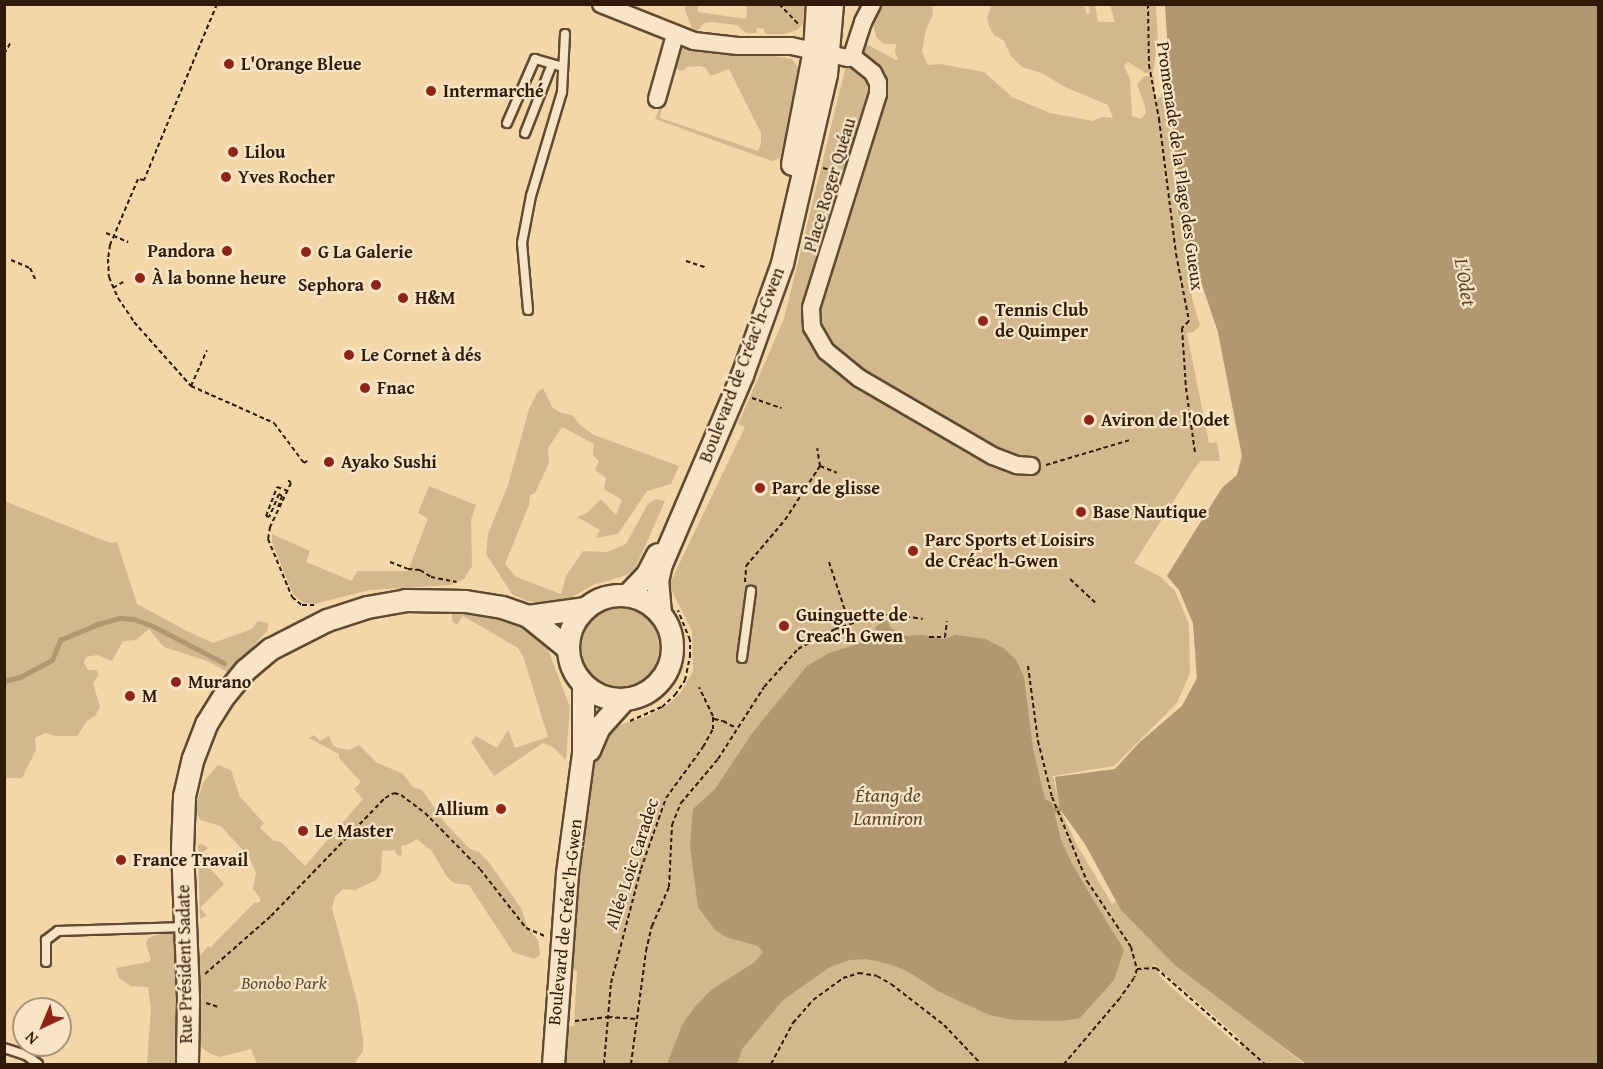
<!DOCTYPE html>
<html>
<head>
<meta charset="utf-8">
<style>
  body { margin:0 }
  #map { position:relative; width:1603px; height:1069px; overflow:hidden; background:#f4d7a8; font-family:"Gentium Book Plus",serif }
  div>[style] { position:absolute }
  .green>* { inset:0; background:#d3b78d }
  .round { border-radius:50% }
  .water>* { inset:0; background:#b19772 }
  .stream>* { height:4.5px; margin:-2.25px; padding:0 2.25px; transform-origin:2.25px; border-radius:2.25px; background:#b19772 }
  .path>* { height:2px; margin-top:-1px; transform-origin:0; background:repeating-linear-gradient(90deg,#301b0a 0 4.5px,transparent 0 7.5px) }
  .roads { filter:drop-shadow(2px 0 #614a32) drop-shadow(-2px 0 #614a32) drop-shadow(0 2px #614a32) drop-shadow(0 -2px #614a32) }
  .service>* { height:8px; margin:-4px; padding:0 4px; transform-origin:4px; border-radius:4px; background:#f8e5c6 }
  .minor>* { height:16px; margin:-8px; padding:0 8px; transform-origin:8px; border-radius:8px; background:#f8e5c6 }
  .tertiary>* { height:21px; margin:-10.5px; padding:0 10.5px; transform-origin:10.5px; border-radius:10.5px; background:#f8e5c6 }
  .tertiary>.ring { margin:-10.5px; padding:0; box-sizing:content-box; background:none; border:21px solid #f8e5c6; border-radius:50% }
  .dots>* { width:16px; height:16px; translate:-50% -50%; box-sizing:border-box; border:3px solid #f8e5c6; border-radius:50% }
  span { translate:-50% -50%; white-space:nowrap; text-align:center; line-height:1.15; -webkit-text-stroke:4.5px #f8e5c6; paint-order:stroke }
  .poi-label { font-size:18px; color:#301b0a; font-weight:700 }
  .left { translate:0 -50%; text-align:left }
  .right { translate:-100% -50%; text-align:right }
  .street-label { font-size:18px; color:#301b0a }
  .park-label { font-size:18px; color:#614a31; font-style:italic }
  .water-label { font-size:20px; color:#5d462e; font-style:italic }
  .frame { position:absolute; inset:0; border:6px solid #301b0a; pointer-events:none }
  .north { position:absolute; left:12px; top:997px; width:60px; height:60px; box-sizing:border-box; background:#f8e5c6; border:2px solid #a8947b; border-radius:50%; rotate:224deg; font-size:16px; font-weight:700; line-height:24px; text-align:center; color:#301b0a }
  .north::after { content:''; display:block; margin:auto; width:21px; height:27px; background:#8f2418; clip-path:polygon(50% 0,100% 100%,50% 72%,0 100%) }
</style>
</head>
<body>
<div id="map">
  <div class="green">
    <i style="clip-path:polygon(685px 5px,698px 5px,698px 12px,746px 19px,747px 5px,806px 5px,806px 14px,802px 25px,797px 30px,785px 34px,765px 34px,764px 29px,757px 28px,756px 33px,746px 33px,737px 25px,710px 22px,704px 23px,697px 31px,692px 28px,685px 10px)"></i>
    <i style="clip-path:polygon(evenodd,856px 5px,932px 5px,933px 15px,926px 29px,922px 52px,928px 65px,940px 64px,984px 72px,1012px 97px,1050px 113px,1093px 121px,1102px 117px,1113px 118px,1108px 105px,1065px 87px,1042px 73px,1022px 67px,1011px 56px,1004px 41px,994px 35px,989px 26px,987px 17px,992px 5px,1080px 5px,1084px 6px,1087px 15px,1090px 12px,1089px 6px,1095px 5px,1098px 22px,1115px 22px,1110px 5px,1156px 5px,1158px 42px,1153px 73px,1145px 73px,1128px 62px,1124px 66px,1130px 79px,1132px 116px,1141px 119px,1146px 113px,1145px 106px,1137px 85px,1144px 76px,1154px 76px,1155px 100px,1161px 97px,1162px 76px,1169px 75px,1177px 213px,1180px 221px,1165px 5px,1598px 1064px,1306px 1064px,1265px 1034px,1304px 1064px,561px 1064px,563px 1027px,574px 1026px,577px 971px,573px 970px,569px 953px,576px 877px,598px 740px,616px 726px,646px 717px,669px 704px,681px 692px,693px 671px,692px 631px,669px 585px,745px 427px,738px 424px,784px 319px,853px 37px,896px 60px,898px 59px,895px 52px,896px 44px,884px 44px,876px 37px,871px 14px,856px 5px,1187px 241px,1218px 332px,1242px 456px,1237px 475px,1222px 488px,1167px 576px,1179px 590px,1193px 623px,1197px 678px,1182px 706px,1140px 742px,1115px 769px,1055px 777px,1060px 808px,1053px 776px,1114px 766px,1177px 703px,1190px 673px,1189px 624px,1175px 591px,1161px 577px,1134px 563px,1194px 469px,1201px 461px,1220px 461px,1217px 442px,1209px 443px,1187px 333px,1193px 332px,1200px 326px,1192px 298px,1187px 241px,856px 5px,1060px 809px,1085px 844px,1116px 901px,1112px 904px,1077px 845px,1060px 809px,856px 5px,1152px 963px,1234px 1033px,1240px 1039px,1241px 1048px,1162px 979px,1152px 963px)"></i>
    <i style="clip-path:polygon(687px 47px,712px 54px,725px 55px,738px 51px,792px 59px,800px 71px,790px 122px,780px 158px,772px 161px,655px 119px,660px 107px,662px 108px,660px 118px,758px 151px,761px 144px,761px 133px,729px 69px,710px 76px,706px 68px,700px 66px,687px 67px,683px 71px,673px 68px,678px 49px)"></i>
    <i style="clip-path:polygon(543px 388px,552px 407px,561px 413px,572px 415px,581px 426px,594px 435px,679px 466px,671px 484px,647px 491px,618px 534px,596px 538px,600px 530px,577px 517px,587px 513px,601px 499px,616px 515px,622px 500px,604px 489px,606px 478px,595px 470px,599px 461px,593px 456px,594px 444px,562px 427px,548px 448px,549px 463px,535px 493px,530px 495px,529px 505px,505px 564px,516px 577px,561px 594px,566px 576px,583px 551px,607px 552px,626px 544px,648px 504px,656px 499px,665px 501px,635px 569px,627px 575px,593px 585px,564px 602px,546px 605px,527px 601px,512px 594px,486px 554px,488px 534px,508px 485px,529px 409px,537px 393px)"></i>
    <i style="clip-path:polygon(429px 486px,476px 505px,471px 520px,472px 566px,464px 579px,450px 585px,370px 590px,314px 604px,303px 603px,293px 594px,272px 542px,272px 534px,310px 551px,306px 562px,352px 581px,357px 571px,408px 571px,428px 518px,418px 513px)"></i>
    <i style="clip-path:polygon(4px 501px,100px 539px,111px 543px,117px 542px,137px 604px,185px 630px,213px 643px,252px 629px,258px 621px,268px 623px,268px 630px,231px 671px,227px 672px,210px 662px,164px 647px,149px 629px,136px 640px,123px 641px,112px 661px,97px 655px,86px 657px,84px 663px,88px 670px,96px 670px,99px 674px,93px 683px,100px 707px,95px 716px,87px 721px,77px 736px,55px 736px,46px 733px,35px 738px,36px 750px,22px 778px,5px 778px)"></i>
    <i class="round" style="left:576px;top:604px;width:88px;height:88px"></i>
    <i style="clip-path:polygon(452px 612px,467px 612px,500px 619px,522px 626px,545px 642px,570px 707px,566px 760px,553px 747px,543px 743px,494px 776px,471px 742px,476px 736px,497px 748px,508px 730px,515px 748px,548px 737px,523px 656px,518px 648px,463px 616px,457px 625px,452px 621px)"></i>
    <i style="clip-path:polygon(314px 735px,320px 741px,329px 736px,333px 745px,338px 748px,350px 750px,359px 745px,376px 762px,403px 774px,413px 787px,422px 790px,446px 824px,470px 849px,479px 852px,490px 864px,521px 908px,528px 928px,538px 940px,540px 955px,534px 959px,513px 952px,469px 885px,454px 883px,447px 877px,432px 851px,417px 839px,407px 845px,401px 846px,402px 855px,398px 856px,394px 850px,382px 851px,381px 873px,376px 880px,355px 890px,343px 889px,335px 897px,332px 908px,358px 1005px,363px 1040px,363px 1051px,354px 1064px,257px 1064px,251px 1049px,220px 1057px,211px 1054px,202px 1048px,198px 1029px,197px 999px,201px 1000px,202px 997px,196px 961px,208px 946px,210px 948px,254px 903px,260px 902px,260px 898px,253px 889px,256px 873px,249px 857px,221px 826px,200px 820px,195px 808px,204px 781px,218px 765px,231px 770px,240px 797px,264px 823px,260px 828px,274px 841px,281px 842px,305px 866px,363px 799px,354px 789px,361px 782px,339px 758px,339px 754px,309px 738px)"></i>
    <i style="clip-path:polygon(202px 844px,208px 848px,199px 856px,224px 884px,200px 908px,207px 916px,200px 919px,198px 845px)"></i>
    <i style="clip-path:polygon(170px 930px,177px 942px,178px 952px,177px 1064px,147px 1064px,151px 1009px,148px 987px,131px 986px,119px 978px,116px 968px,148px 962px,151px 960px,146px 944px,148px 938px)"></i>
  </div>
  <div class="water">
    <i style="clip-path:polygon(1165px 5px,1598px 5px,1598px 1064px,1306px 1064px,1176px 966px,1121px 910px,1085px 844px,1060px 809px,1055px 777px,1115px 769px,1140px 742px,1182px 706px,1197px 678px,1193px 623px,1179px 590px,1167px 576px,1222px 488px,1237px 475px,1242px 456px,1218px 332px,1178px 213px)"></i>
    <i style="clip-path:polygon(883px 620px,887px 620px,891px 628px,905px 636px,923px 635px,943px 639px,955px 635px,985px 639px,1005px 649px,1016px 660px,1024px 677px,1033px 749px,1045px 799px,1052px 803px,1061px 840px,1073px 866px,1124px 950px,1114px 980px,1080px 1018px,1061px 1021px,1014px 1020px,989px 1015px,938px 991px,907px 971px,889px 964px,866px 959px,850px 960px,830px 967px,783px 1000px,742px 1049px,737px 1064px,667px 1064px,682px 1025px,695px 1007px,711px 990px,755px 962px,763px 952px,758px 946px,726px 937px,715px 930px,698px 907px,690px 847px,693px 809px,715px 789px,753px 732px,807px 666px,829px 653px,877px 638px,875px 628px)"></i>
  </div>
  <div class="stream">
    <i style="left:4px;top:681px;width:16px;rotate:-14deg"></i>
    <i style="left:20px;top:677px;width:36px;rotate:-28deg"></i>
    <i style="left:52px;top:660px;width:22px;rotate:-68deg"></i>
    <i style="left:60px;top:640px;width:41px;rotate:-22.8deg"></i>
    <i style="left:98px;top:624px;width:22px;rotate:-16deg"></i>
    <i style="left:119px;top:618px;width:15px;rotate:4deg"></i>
    <i style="left:134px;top:619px;width:20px;rotate:20deg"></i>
    <i style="left:153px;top:626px;width:80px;rotate:27.5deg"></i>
    <i style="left:1048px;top:811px;width:18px;rotate:-13deg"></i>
  </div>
  <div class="path">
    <i style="left:217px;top:4px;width:191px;rotate:112.5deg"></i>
    <i style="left:144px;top:180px;width:6px;rotate:-171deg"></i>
    <i style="left:138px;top:179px;width:72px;rotate:113deg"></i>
    <i style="left:110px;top:245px;width:14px;rotate:98deg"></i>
    <i style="left:108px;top:259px;width:18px;rotate:87deg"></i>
    <i style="left:109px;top:277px;width:23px;rotate:67deg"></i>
    <i style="left:118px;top:298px;width:29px;rotate:56deg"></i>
    <i style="left:134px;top:322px;width:86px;rotate:48.3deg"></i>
    <i style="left:191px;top:386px;width:91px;rotate:24deg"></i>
    <i style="left:274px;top:423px;width:50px;rotate:53.1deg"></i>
    <i style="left:304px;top:463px;width:4px;rotate:-34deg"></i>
    <i style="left:779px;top:4px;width:28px;rotate:46deg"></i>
    <i style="left:1148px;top:4px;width:61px;rotate:89.1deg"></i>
    <i style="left:1149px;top:65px;width:55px;rotate:79.5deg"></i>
    <i style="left:1159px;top:119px;width:136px;rotate:82.8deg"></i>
    <i style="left:1176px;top:254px;width:68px;rotate:79deg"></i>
    <i style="left:1189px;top:321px;width:10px;rotate:135deg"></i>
    <i style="left:1182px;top:328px;width:60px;rotate:86.2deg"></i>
    <i style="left:1186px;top:388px;width:66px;rotate:82.1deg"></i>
    <i style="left:4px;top:54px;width:14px;rotate:-60deg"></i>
    <i style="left:823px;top:168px;width:16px;rotate:15deg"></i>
    <i style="left:106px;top:233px;width:24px;rotate:22deg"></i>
    <i style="left:11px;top:260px;width:21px;rotate:23deg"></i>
    <i style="left:30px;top:268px;width:14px;rotate:65deg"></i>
    <i style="left:686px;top:261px;width:20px;rotate:18deg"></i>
    <i style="left:113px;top:288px;width:12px;rotate:-31deg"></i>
    <i style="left:191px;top:386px;width:39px;rotate:-66deg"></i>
    <i style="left:752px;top:398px;width:31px;rotate:19deg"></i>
    <i style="left:1046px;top:465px;width:88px;rotate:-16.6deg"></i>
    <i style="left:820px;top:466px;width:18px;rotate:22deg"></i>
    <i style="left:288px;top:480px;width:4px;rotate:45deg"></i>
    <i style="left:291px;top:483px;width:49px;rotate:115.5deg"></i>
    <i style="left:270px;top:527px;width:12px;rotate:99deg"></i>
    <i style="left:268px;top:539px;width:63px;rotate:67.5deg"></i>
    <i style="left:292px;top:597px;width:13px;rotate:39deg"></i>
    <i style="left:302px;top:605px;width:13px"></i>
    <i style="left:278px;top:507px;width:12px;rotate:-70deg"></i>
    <i style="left:282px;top:496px;width:4px;rotate:-146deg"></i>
    <i style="left:279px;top:494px;width:25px;rotate:113deg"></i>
    <i style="left:269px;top:517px;width:3px;rotate:-162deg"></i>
    <i style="left:266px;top:516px;width:31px;rotate:-69deg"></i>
    <i style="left:277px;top:487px;width:12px;rotate:20deg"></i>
    <i style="left:390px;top:562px;width:19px;rotate:21deg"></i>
    <i style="left:408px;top:569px;width:12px;rotate:5deg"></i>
    <i style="left:420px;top:570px;width:13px;rotate:32deg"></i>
    <i style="left:431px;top:577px;width:26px;rotate:11deg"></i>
    <i style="left:829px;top:562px;width:64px;rotate:71.8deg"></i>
    <i style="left:1070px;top:579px;width:37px;rotate:43deg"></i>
    <i style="left:745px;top:582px;width:16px;rotate:-86deg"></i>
    <i style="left:746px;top:566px;width:60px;rotate:-49.7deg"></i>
    <i style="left:785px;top:520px;width:64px;rotate:-57.1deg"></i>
    <i style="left:820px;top:466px;width:18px;rotate:-99deg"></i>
    <i style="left:929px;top:637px;width:16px"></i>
    <i style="left:945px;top:637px;width:16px;rotate:-83deg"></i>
    <i style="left:1028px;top:666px;width:76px;rotate:82.4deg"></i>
    <i style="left:1038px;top:741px;width:58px;rotate:76deg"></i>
    <i style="left:1052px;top:797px;width:91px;rotate:67.4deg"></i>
    <i style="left:1087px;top:881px;width:79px;rotate:56.3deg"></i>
    <i style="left:1131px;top:947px;width:23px;rotate:75deg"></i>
    <i style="left:1137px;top:969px;width:9px;rotate:108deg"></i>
    <i style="left:1134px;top:978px;width:24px;rotate:125deg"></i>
    <i style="left:1120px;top:998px;width:87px;rotate:130.3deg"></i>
    <i style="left:714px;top:719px;width:9px;rotate:13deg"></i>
    <i style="left:723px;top:721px;width:15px;rotate:28deg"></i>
    <i style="left:630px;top:721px;width:35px;rotate:-24deg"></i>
    <i style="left:662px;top:707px;width:18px;rotate:-43deg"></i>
    <i style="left:675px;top:695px;width:18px;rotate:-56deg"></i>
    <i style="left:685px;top:680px;width:24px;rotate:-78deg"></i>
    <i style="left:690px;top:657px;width:17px;rotate:-90deg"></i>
    <i style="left:690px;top:640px;width:32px;rotate:-112deg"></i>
    <i style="left:1137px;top:969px;width:19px;rotate:-3deg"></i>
    <i style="left:1156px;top:968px;width:145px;rotate:41.4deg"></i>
    <i style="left:205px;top:974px;width:88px;rotate:-41.3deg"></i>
    <i style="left:271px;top:916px;width:164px;rotate:-46deg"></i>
    <i style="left:385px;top:798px;width:10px;rotate:-29deg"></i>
    <i style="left:394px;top:793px;width:7px;rotate:16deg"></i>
    <i style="left:401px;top:795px;width:30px;rotate:37deg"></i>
    <i style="left:425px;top:813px;width:78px;rotate:45.5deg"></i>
    <i style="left:480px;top:869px;width:75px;rotate:52.1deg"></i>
    <i style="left:526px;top:928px;width:21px;rotate:23deg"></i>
    <i style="left:206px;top:1003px;width:13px;rotate:18deg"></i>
    <i style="left:575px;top:1021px;width:33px;rotate:-7deg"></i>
    <i style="left:608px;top:1017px;width:30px;rotate:4deg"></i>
    <i style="left:604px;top:1064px;width:81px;rotate:-85.1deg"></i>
    <i style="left:611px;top:983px;width:118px;rotate:-75.3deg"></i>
    <i style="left:641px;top:869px;width:75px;rotate:-70.6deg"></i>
    <i style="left:666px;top:798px;width:63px;rotate:-54deg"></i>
    <i style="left:703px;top:747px;width:21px;rotate:-61deg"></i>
    <i style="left:713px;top:729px;width:13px;rotate:-90deg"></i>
    <i style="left:713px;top:716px;width:32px;rotate:-116deg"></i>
    <i style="left:631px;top:1064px;width:114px;rotate:-82.4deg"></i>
    <i style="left:646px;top:951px;width:26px;rotate:-77deg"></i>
    <i style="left:652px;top:926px;width:43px;rotate:-66.4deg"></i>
    <i style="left:669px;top:887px;width:62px;rotate:-87.2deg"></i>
    <i style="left:672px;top:825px;width:24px;rotate:-68deg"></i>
    <i style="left:681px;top:803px;width:57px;rotate:-49.9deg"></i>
    <i style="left:718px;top:759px;width:85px;rotate:-57.4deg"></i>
    <i style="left:764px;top:687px;width:51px;rotate:-48.2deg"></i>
    <i style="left:798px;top:649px;width:42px;rotate:-28.4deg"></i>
    <i style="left:835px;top:629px;width:36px;rotate:-18deg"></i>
    <i style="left:869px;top:618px;width:22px;rotate:-10deg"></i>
    <i style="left:891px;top:614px;width:32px;rotate:9deg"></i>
    <i style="left:771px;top:1064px;width:47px;rotate:-61.8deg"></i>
    <i style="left:793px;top:1023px;width:30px;rotate:-49deg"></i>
    <i style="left:813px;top:1000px;width:37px;rotate:-36deg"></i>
    <i style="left:843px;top:978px;width:17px;rotate:-17deg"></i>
    <i style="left:859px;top:973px;width:18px;rotate:9deg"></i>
    <i style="left:877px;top:976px;width:16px;rotate:30deg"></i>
    <i style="left:891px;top:984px;width:67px;rotate:37.7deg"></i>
    <i style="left:944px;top:1025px;width:54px;rotate:46.5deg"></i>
  </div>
  <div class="roads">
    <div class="service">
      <i style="left:507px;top:123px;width:70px;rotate:-66.4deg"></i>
      <i style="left:535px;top:59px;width:29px;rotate:16deg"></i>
      <i style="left:525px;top:133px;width:74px;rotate:-68.6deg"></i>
      <i style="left:528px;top:310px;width:67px;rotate:-95.1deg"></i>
      <i style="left:522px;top:243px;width:48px;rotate:-79.2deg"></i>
      <i style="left:531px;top:196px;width:109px;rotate:-73.4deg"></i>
      <i style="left:562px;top:92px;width:58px;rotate:-87deg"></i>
      <i style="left:742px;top:658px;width:68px;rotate:-82.3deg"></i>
      <i style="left:46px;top:962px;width:22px;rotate:-90deg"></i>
      <i style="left:46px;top:940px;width:15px;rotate:-37deg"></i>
      <i style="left:58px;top:931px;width:127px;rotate:-1.8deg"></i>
      <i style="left:4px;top:1048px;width:23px;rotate:18deg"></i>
      <i style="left:26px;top:1055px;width:15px;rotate:37deg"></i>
    </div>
    <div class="minor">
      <i style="left:601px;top:4px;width:100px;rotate:21.7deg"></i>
      <i style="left:694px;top:41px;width:44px;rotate:6.5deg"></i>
      <i style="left:738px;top:46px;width:53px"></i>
      <i style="left:791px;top:46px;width:58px;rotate:11.9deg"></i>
      <i style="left:848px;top:58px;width:7px;rotate:-45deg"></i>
      <i style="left:853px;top:53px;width:33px;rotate:-72deg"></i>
      <i style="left:863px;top:22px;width:20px;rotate:-63deg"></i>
      <i style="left:852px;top:56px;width:27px;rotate:39deg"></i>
      <i style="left:873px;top:73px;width:11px;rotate:63deg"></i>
      <i style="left:878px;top:83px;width:11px;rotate:90deg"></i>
      <i style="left:878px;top:94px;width:224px;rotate:107.4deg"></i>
      <i style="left:811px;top:308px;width:19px;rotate:87deg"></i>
      <i style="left:812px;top:327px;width:28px;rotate:60deg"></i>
      <i style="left:826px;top:351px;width:43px;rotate:39.3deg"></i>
      <i style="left:859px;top:378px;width:155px;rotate:30.2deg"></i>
      <i style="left:993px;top:456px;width:26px;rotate:21deg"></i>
      <i style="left:1017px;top:465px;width:14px;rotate:4deg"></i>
      <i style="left:657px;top:99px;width:66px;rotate:-74.3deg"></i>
    </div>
    <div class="tertiary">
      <i style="left:792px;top:164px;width:116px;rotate:-79.1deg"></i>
      <i style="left:814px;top:50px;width:46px;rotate:-86.3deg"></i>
      <i class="ring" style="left:568px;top:595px;width:83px;height:83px"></i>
      <i style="left:627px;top:595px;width:29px;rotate:-46deg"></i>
      <i style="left:647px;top:574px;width:22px;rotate:-63deg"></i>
      <i style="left:660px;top:613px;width:32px;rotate:-95deg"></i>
      <i style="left:657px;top:581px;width:17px;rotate:-77deg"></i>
      <i style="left:661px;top:564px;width:206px;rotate:-66.8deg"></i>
      <i style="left:742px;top:375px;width:119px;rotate:-70.3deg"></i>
      <i style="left:782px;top:263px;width:194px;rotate:-76.9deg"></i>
      <i style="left:826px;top:74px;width:70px;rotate:-85.1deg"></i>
      <i style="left:528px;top:616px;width:58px;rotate:-8deg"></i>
      <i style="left:589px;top:750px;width:25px;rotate:-67deg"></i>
      <i style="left:599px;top:727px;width:36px;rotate:-48deg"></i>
      <i style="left:187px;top:1064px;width:67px;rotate:-89.1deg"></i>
      <i style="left:188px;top:997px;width:148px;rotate:-92.3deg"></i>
      <i style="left:182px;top:849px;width:53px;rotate:-87.8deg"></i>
      <i style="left:184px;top:796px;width:39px;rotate:-77deg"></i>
      <i style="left:193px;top:758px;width:36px;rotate:-69deg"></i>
      <i style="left:206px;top:724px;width:32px;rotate:-58deg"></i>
      <i style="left:223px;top:697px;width:35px;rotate:-51deg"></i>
      <i style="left:245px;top:670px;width:33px;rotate:-40deg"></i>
      <i style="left:270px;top:649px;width:64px;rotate:-27deg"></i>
      <i style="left:327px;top:620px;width:42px;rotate:-18deg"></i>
      <i style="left:367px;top:607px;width:39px;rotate:-10deg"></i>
      <i style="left:405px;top:600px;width:60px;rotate:1deg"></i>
      <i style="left:465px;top:601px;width:37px;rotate:9deg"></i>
      <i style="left:502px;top:607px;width:28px;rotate:19deg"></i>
      <i style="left:528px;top:616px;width:49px;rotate:39.2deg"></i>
      <i style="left:553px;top:1064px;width:192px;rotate:-85.8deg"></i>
      <i style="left:567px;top:873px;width:121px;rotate:-82.4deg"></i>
      <i style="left:583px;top:753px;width:69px;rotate:-90deg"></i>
    </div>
  </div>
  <div class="dots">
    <i style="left:229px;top:64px;background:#8f2418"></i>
    <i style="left:431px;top:91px;background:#8f2418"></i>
    <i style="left:233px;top:152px;background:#8f2418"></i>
    <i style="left:226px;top:177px;background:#8f2418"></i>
    <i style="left:227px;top:251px;background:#8f2418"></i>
    <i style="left:306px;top:252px;background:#8f2418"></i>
    <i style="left:140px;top:278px;background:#8f2418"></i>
    <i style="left:376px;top:285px;background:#8f2418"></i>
    <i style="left:403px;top:298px;background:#8f2418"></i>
    <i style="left:983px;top:321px;background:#8f2418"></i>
    <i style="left:349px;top:355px;background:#8f2418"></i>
    <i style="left:365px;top:388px;background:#8f2418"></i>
    <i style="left:1089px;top:420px;background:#8f2418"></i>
    <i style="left:329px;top:462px;background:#8f2418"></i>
    <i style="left:760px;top:488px;background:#8f2418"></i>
    <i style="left:1081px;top:512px;background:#8f2418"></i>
    <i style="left:913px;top:551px;background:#8f2418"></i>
    <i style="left:784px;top:626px;background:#8f2418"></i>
    <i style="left:176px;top:682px;background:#8f2418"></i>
    <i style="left:130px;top:696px;background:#8f2418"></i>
    <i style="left:501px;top:809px;background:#8f2418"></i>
    <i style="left:303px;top:831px;background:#8f2418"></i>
    <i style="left:121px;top:860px;background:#8f2418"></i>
  </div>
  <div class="poi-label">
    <span class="left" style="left:241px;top:64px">L'Orange Bleue</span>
    <span class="left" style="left:443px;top:91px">Intermarché</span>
    <span class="left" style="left:245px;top:152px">Lilou</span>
    <span class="left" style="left:238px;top:177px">Yves Rocher</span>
    <span class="right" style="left:215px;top:251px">Pandora</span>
    <span class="left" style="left:318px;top:252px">G La Galerie</span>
    <span class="left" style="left:152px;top:278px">À la bonne heure</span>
    <span class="right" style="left:364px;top:285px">Sephora</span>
    <span class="left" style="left:415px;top:298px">H&amp;M</span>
    <span class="left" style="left:995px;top:321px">Tennis Club<br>de Quimper</span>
    <span class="left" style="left:361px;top:355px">Le Cornet à dés</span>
    <span class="left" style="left:377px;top:388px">Fnac</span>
    <span class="left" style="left:1101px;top:420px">Aviron de l'Odet</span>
    <span class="left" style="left:341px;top:462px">Ayako Sushi</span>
    <span class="left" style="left:772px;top:488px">Parc de glisse</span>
    <span class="left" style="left:1093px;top:512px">Base Nautique</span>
    <span class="left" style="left:925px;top:551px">Parc Sports et Loisirs<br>de Créac'h-Gwen</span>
    <span class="left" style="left:796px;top:626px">Guinguette de<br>Creac'h Gwen</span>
    <span class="left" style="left:188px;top:682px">Murano</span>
    <span class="left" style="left:142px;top:696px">M</span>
    <span class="right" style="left:489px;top:809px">Allium</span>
    <span class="left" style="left:315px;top:831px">Le Master</span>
    <span class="left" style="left:133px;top:860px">France Travail</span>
  </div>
  <div class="street-label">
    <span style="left:1180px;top:166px;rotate:82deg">Promenade de la Plage des Gueux</span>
    <span style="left:830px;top:185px;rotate:-73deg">Place Roger Quéau</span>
    <span style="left:742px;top:365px;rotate:-69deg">Boulevard de Créac'h-Gwen</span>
    <span style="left:632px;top:864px;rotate:-72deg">Allée Loic Caradec</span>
    <span style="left:565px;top:922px;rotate:-84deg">Boulevard de Créac'h-Gwen</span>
    <span style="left:185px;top:964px;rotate:-91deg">Rue Président Sadate</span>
  </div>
  <div class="park-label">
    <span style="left:284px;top:983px">Bonobo Park</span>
  </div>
  <div class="water-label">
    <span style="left:1466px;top:282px;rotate:80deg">L'Odet</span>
    <span style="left:888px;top:806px">Étang de<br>Lanniron</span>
  </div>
  <div class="frame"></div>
  <div class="north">N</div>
</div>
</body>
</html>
